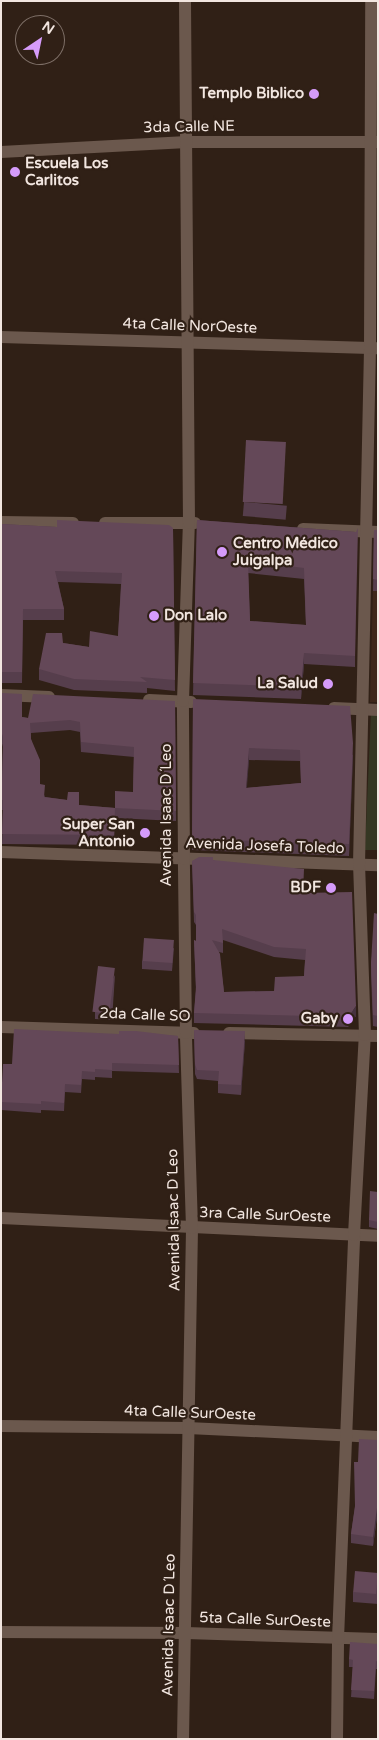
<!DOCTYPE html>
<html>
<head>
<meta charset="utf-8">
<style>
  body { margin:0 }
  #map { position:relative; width:379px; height:1740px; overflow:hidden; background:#302016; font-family:"Varela Round",sans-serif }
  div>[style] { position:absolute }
  .built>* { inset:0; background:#3e281b }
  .green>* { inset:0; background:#353723 }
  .minor>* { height:12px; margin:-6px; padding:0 6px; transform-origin:6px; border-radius:6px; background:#6b584d }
  .wall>* { inset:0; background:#563e4c; transform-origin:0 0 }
  .shaded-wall>* { inset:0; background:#46323e }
  .building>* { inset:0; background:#644858; transform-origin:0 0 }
  .dots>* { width:14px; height:14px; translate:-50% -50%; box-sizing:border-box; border:2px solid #302016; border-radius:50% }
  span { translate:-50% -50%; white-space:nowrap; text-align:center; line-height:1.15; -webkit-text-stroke:4.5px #302016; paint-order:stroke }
  .poi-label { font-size:15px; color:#f2e6e0; font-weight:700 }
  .right { translate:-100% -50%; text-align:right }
  .left { translate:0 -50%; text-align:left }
  .street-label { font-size:15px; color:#f2e6e0 }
  .frame { position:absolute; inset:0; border:2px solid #f2e6e0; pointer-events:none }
  .north { position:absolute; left:15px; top:15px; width:50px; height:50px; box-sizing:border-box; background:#302016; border:1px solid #7e6f67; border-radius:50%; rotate:34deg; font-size:14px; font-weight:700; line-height:20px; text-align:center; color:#f2e6e0 }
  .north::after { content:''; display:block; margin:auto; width:18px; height:22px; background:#d59bfa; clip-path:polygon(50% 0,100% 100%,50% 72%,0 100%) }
</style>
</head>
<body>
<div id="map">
  <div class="built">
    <i style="clip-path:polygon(373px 591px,378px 591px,378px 702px,370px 702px)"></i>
  </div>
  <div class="green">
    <i style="clip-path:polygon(371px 712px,378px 713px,378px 850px,365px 850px)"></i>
  </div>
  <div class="minor">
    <i style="left:1px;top:152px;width:186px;rotate:-3.1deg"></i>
    <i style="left:187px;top:142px;width:191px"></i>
    <i style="left:1px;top:337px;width:377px;rotate:1.7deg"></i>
    <i style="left:1px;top:522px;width:72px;rotate:0.8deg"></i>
    <i style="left:105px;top:523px;width:90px"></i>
    <i style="left:303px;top:529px;width:75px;rotate:2.3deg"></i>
    <i style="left:1px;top:695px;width:48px;rotate:2.4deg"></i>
    <i style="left:149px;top:700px;width:42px;rotate:2.7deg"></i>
    <i style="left:334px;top:708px;width:44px;rotate:2.6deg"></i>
    <i style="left:1px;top:852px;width:377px;rotate:2deg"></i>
    <i style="left:1px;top:1027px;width:193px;rotate:1.8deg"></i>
    <i style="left:229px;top:1033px;width:149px;rotate:1.2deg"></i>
    <i style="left:1px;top:1218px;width:377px;rotate:2.7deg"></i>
    <i style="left:1px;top:1426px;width:187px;rotate:0.6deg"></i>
    <i style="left:188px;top:1428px;width:190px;rotate:2.7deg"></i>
    <i style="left:1px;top:1632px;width:185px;rotate:0.3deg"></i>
    <i style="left:186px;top:1633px;width:192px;rotate:1.8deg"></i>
    <i style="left:183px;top:1739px;width:511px;rotate:-88.99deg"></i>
    <i style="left:192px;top:1228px;width:195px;rotate:-91.8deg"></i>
    <i style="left:186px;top:1033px;width:174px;rotate:-90.7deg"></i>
    <i style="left:184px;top:859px;width:158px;rotate:-90.4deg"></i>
    <i style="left:183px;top:701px;width:178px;rotate:-88.1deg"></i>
    <i style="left:189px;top:523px;width:522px;rotate:-90.44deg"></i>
    <i style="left:337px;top:1739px;width:100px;rotate:-89.4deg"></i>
    <i style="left:338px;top:1639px;width:404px;rotate:-87.7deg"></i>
    <i style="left:354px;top:1235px;width:200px;rotate:-86.9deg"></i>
    <i style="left:365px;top:1035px;width:170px;rotate:-92deg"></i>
    <i style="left:359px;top:865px;width:517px;rotate:-88.78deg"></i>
    <i style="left:370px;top:348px;width:347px;rotate:-89.8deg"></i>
  </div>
  <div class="wall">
    <i style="left:244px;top:502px;width:43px;height:14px;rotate:5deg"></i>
    <i style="clip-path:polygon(evenodd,197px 520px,356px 532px,355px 667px,304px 664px,301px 699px,193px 695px,197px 520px,248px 573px,304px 579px,306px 625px,250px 621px,248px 573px)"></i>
    <i style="clip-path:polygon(1px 524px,57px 527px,173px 528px,175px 691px,147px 688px,147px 693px,74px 690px,39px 680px,39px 669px,63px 643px,89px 647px,118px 636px,121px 584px,58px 582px,64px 609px,64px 620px,23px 620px,22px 683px,1px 683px)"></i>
    <i style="clip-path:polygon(374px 530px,378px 530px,378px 591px,373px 591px)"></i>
    <i style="clip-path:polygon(evenodd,193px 699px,353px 755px,349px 856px,192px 850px,193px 699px,249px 760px,300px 761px,301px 783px,246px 788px,249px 760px)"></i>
    <i style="clip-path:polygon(evenodd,1px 700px,22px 717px,28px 718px,175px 701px,176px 821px,115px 818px,114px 845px,2px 844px,3px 810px,1px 810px,1px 782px,2px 783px,3px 747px,1px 740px,1px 700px,70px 730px,80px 732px,81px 752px,134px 757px,133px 792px,115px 808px,79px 805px,67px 800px,45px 797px,40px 784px,31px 739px,31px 733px,70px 730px)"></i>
    <i style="clip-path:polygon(evenodd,213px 860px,303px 893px,356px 1016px,348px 1027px,194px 1023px,194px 1013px,196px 991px,194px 940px,196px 941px,196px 925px,194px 922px,192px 861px,213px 860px,223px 940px,274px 957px,305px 960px,304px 976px,274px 991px,224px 992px,219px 952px,223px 953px,223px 940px)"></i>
    <i style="clip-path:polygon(378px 914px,378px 1027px,373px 1026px,371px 974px,371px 963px)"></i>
    <i style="clip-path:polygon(174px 948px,172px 971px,142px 969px,142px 961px)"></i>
    <i style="clip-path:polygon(115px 975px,112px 1020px,95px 1019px,95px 1012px)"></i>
    <i style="clip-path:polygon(194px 1030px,245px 1041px,241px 1095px,218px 1093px,218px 1081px,197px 1079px,195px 1074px)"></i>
    <i style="clip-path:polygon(119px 1034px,178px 1036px,179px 1073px,112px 1071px,112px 1078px,95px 1077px,95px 1080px,82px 1079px,81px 1093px,65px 1092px,64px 1111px,41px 1110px,41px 1113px,1px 1110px,1px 1091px,12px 1064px)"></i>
    <i style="clip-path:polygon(378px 1192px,378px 1229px,369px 1227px,369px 1220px)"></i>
    <i style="clip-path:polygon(378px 1440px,378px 1510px,373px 1546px,351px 1543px,351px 1534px,355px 1507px,358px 1462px)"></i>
    <i style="clip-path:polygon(378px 1573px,378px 1604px,353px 1602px,353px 1592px)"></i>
    <i style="clip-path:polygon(378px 1644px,378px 1669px,376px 1669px,374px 1699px,351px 1697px,353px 1667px,349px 1667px,349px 1659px)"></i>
  </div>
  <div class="shaded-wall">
    <i style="clip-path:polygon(304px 653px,304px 664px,301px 699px,301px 687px)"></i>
    <i style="clip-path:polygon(353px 743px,353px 755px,349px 856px,349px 844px)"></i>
    <i style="clip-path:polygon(249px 748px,249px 760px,246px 800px,246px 788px)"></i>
    <i style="clip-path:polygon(356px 1006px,356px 1016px,348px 1027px,348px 1017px)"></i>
    <i style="clip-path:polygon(245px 1031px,245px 1041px,241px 1095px,241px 1085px)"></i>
    <i style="clip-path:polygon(378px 1500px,378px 1510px,373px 1546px,373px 1537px)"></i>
  </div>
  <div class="building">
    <i style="left:246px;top:440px;width:40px;height:62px;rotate:3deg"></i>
    <i style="clip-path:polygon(57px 520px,169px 525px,173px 528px,175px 680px,140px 677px,147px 682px,74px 679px,39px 669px,46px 633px,62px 633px,63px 643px,89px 647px,90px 631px,118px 636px,122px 573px,55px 571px,64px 609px,23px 609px,22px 672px,1px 672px,1px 524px,57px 527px)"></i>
    <i style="clip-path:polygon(evenodd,197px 520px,356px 532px,358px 528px,355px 656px,304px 653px,301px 687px,193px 683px,197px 520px,248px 561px,304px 568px,306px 625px,250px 621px,248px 561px)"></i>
    <i style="clip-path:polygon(374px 530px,378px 530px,378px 580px,373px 579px)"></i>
    <i style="clip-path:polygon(evenodd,2px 693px,22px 694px,22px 717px,28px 718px,33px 694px,175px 701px,176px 811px,115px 808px,114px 835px,2px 834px,3px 800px,1px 800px,1px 782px,2px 783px,3px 737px,1px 730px,1px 700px,2px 693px,70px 720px,80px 722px,81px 742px,134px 747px,133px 792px,115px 791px,115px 808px,79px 805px,79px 792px,68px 792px,67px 800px,44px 797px,45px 785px,40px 784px,40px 760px,31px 739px,30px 723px,70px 720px)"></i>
    <i style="clip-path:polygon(evenodd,193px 699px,350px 706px,353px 743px,349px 844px,192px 839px,193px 699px,249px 748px,300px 750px,301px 783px,246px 788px,249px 748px)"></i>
    <i style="clip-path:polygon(evenodd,199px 857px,213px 857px,213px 860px,304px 869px,303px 893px,352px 892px,356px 1006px,348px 1017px,194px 1013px,196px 987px,194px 940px,196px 941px,196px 915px,194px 912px,192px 861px,199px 857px,222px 929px,274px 947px,306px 949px,304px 976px,275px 977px,274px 991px,224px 992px,220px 954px,212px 940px,223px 943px,222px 929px)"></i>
    <i style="clip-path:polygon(374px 913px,378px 914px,378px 1016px,373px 1015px,371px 963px)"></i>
    <i style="left:144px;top:938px;width:30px;height:23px;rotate:4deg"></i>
    <i style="left:98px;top:966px;width:17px;height:46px;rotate:7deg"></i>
    <i style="clip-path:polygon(14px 1029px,119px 1034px,119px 1031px,136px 1031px,178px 1036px,179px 1065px,112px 1063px,112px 1070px,95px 1069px,95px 1072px,82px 1071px,81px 1085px,65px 1084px,64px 1103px,41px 1101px,41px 1104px,1px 1102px,3px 1064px,12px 1064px)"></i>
    <i style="clip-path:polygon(194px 1030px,245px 1031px,241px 1085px,218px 1084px,219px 1071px,197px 1070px,195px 1064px)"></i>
    <i style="clip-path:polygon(370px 1191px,378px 1192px,378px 1222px,369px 1220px)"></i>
    <i style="clip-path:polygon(359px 1439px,378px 1440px,378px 1500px,373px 1537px,351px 1534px,355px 1506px,354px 1462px,358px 1462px)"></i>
    <i style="left:355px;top:1571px;width:23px;height:21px;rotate:5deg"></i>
    <i style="clip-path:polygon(350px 1642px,378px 1644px,378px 1662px,376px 1661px,374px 1691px,351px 1690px,353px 1660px,349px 1659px)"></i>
  </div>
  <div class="dots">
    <i style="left:314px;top:94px;background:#d59bfa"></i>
    <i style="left:15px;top:172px;background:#d59bfa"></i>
    <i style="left:222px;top:552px;background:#d59bfa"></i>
    <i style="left:154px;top:616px;background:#d59bfa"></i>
    <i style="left:328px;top:684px;background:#d59bfa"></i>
    <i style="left:145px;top:833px;background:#d59bfa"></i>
    <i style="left:331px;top:888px;background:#d59bfa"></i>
    <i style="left:348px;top:1019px;background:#d59bfa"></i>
  </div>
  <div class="poi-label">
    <span class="right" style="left:304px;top:94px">Templo Biblico</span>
    <span class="left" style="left:25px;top:172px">Escuela Los<br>Carlitos</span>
    <span class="left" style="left:233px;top:552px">Centro Médico<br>Juigalpa</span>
    <span class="left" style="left:164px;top:616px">Don Lalo</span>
    <span class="right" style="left:318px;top:684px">La Salud</span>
    <span class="right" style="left:135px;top:833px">Super San<br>Antonio</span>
    <span class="right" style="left:321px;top:888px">BDF</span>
    <span class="right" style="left:338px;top:1019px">Gaby</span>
  </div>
  <div class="street-label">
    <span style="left:189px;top:127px;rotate:-1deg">3da Calle NE</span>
    <span style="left:190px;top:326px;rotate:2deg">4ta Calle NorOeste</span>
    <span style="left:167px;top:815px;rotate:-90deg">Avenida Isaac D´Leo</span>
    <span style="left:265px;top:846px;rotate:2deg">Avenida Josefa Toledo</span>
    <span style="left:145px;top:1015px;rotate:2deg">2da Calle SO</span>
    <span style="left:265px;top:1215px;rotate:2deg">3ra Calle SurOeste</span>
    <span style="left:174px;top:1220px;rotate:-91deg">Avenida Isaac D´Leo</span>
    <span style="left:190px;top:1413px;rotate:2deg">4ta Calle SurOeste</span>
    <span style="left:265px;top:1620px;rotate:2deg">5ta Calle SurOeste</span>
    <span style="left:169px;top:1625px;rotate:-89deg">Avenida Isaac D´Leo</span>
  </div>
  <div class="frame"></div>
  <div class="north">N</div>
</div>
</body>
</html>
